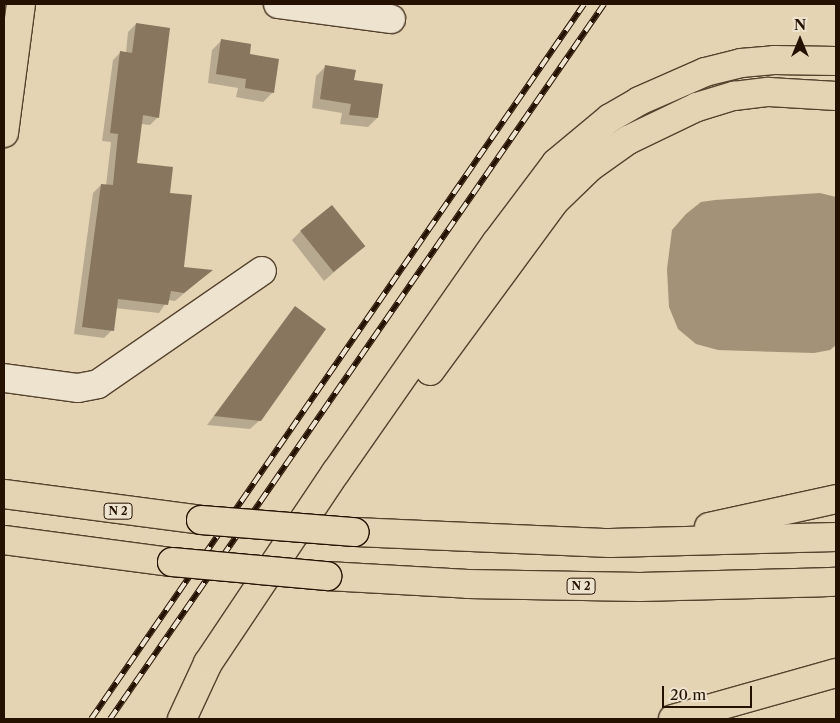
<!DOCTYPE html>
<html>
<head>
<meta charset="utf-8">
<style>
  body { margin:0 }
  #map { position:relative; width:840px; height:723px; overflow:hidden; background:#e4d4b4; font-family:"Libre Caslon Text",serif }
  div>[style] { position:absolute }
  .water>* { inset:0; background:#a39277 }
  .shadow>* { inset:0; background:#0003 }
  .building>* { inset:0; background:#88765e; transform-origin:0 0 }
  .roads { filter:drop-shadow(1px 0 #55422d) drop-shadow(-1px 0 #55422d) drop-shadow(0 1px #55422d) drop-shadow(0 -1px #55422d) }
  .minor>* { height:28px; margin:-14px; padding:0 14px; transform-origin:14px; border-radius:14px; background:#ede3ce }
  .major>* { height:28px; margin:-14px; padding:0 14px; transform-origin:14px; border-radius:14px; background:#e4d4b4 }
  .highway>* { height:28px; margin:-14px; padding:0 14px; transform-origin:14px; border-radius:14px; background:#e4d4b4 }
  .rail>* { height:5.5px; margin-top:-2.75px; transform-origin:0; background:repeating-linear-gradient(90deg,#ede3ce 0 11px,#251100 0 22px); box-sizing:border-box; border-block:1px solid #251100 }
  .bridges { filter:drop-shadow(1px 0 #251100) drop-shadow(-1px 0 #251100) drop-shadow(0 1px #251100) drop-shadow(0 -1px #251100) }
  .highway-bridge>* { height:28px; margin:-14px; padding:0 14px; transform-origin:14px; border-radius:14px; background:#e4d4b4 }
  span { translate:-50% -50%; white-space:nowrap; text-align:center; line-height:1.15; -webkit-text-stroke:4px #ede3ce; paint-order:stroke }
  .shield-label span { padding:1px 4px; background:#ede3ce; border:1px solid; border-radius:4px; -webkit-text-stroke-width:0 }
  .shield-label { font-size:11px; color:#251100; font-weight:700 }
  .frame { position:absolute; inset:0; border:5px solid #251100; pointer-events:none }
  .north { position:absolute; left:775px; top:15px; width:50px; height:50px; -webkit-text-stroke:4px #ede3ce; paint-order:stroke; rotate:0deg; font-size:14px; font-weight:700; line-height:20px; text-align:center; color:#251100 }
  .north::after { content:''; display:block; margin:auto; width:18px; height:22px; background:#251100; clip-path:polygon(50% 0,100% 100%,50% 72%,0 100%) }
  .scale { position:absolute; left:662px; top:686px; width:90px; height:22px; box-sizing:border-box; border:2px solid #251100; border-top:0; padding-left:6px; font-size:15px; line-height:18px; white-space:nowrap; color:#251100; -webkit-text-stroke:4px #ede3ce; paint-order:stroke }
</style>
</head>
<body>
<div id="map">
  <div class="water">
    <i style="clip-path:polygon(820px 193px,836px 197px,836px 345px,830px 350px,814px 353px,718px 350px,696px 344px,678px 329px,669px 307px,667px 269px,672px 230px,686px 214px,701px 202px,715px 200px)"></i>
  </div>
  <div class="shadow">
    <i style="clip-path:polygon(136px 24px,158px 117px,150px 125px,141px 124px,135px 164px,168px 194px,182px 268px,210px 271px,175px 301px,168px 300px,159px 313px,115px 308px,112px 330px,104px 338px,74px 334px,93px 193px,101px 185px,106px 186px,111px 142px,102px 141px,113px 60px,121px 52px,126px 53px,128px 32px)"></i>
    <i style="clip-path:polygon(221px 41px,248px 55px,273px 92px,263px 102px,236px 97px,238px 88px,208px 83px,212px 50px)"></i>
    <i style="clip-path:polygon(326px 66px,353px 81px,377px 118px,368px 127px,340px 124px,342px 113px,312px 108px,316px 76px)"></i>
    <i style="clip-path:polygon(301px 231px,364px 246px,324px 281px,292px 240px)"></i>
    <i style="clip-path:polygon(296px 307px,260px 420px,250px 429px,207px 425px)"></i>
  </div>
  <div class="building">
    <i style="clip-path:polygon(136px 23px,170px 28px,159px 118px,143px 115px,137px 163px,173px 167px,170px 193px,192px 195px,184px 267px,213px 270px,184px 293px,171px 291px,168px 305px,118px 299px,114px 331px,82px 327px,101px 184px,113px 185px,118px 134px,110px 133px,120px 51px,132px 53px)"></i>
    <i style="clip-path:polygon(221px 39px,251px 44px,250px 54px,279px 59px,274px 93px,245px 88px,246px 79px,216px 74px)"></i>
    <i style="clip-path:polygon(325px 65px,356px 70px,354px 80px,383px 84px,378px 118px,349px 115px,351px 104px,320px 99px)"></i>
    <i style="left:332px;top:205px;width:53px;height:41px;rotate:51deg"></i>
    <i style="clip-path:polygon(295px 306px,326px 329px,261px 421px,214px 416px)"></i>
  </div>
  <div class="roads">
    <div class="minor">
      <i style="left:278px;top:4px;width:114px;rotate:7.6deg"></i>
      <i style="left:4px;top:378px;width:75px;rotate:7.7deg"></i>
      <i style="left:78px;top:388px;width:20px;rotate:-11deg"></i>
      <i style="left:98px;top:384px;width:199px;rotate:-34.6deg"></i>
    </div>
    <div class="major">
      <i style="left:4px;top:133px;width:130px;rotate:-82.5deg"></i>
    </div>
    <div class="highway">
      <i style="left:430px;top:371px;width:211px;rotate:-53.7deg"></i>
      <i style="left:555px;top:201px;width:49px;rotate:-44.2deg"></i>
      <i style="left:590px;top:167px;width:47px;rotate:-35.4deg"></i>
      <i style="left:628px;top:140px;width:76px;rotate:-25.6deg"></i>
      <i style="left:697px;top:107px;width:39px;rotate:-17deg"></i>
      <i style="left:734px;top:96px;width:35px;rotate:-7deg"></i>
      <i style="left:769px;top:92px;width:67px;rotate:3.4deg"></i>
      <i style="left:4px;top:494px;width:199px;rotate:7.5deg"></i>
      <i style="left:709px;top:527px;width:130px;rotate:-12.4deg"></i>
      <i style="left:355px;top:532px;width:255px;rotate:2.5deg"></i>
      <i style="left:610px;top:543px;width:226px;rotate:-1.5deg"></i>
      <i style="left:4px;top:540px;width:169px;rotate:7.5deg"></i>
      <i style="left:327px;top:576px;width:141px;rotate:3.2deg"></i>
      <i style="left:468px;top:584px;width:172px;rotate:1deg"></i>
      <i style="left:640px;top:587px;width:196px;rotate:-1.5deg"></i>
      <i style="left:182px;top:719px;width:62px;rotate:-65.1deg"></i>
      <i style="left:208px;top:663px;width:230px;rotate:-56.2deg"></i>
      <i style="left:336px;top:472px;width:279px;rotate:-55.1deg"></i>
      <i style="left:496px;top:243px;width:100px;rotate:-53.1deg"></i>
      <i style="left:556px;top:163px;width:70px;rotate:-39.8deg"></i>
      <i style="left:610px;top:118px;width:34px;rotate:-30deg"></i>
      <i style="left:639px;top:101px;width:72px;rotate:-23.7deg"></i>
      <i style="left:705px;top:72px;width:37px;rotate:-14deg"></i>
      <i style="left:741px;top:63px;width:33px;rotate:-5deg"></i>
      <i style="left:774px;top:60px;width:62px;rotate:0.9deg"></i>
      <i style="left:673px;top:719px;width:169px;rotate:-15.8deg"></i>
    </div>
  </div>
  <div class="rail">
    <i style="left:91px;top:719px;width:868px;rotate:-55.41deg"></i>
    <i style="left:110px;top:719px;width:869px;rotate:-55.36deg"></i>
  </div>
  <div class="bridges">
    <div class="highway-bridge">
      <i style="left:201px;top:520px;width:154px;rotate:4.5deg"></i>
      <i style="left:172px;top:562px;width:156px;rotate:5.2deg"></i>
    </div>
  </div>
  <div class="shield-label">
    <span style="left:118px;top:511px">N 2</span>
    <span style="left:581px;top:586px">N 2</span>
  </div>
  <div class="frame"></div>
  <div class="north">N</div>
  <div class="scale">20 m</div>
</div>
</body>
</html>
